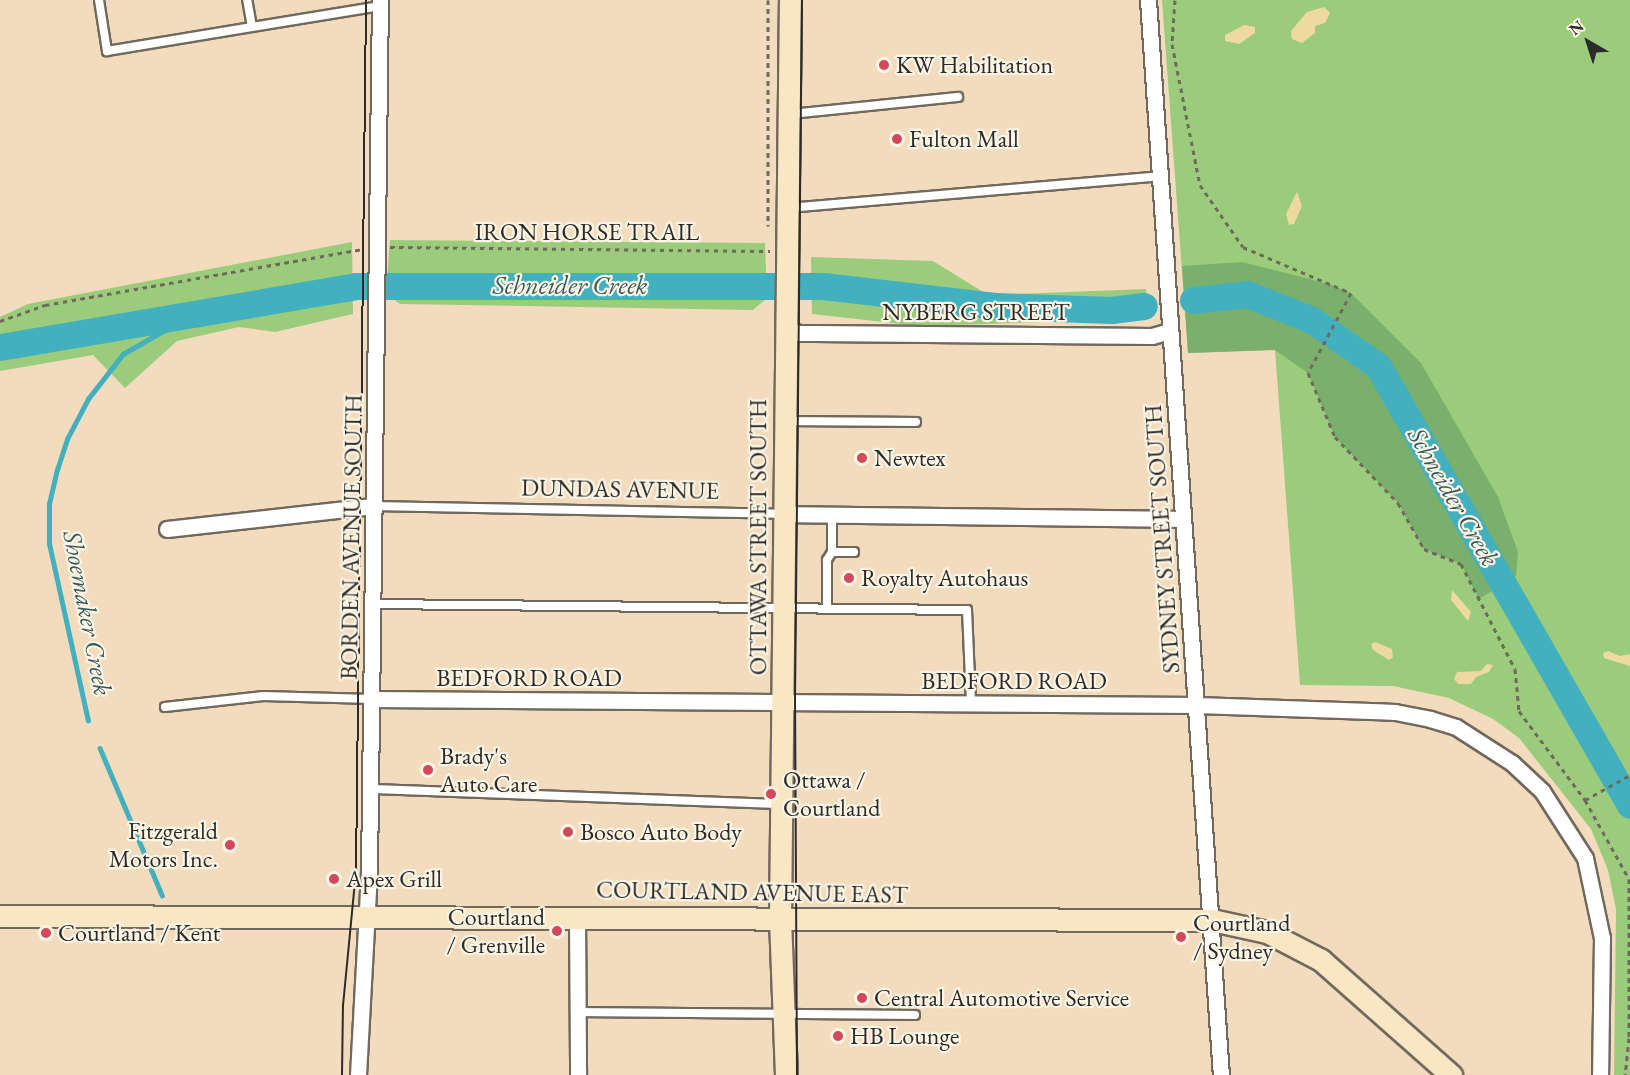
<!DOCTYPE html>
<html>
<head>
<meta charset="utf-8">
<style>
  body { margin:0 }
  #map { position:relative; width:1630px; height:1075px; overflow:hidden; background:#f2dcbd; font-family:"EB Garamond",serif }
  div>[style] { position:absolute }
  .green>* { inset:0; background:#9acc7c }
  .forest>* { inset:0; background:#7bb06c }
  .sand>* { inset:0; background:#eeda9e }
  .stream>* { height:4.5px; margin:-2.25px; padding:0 2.25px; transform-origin:2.25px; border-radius:2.25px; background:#42b0be }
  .river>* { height:27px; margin:-13.5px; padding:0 13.5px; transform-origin:13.5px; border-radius:13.5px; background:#42b0be }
  .path>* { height:3px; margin-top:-1.5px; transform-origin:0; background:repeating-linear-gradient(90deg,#71695e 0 4.5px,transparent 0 9px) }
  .roads { filter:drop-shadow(2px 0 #71695e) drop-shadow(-2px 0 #71695e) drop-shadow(0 2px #71695e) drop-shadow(0 -2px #71695e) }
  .service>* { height:8px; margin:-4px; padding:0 4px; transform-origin:4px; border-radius:4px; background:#fff }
  .minor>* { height:15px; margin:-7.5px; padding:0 7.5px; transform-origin:7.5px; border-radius:7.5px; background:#fff }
  .secondary>* { height:21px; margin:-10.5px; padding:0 10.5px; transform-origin:10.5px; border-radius:10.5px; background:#f9e7c3 }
  .tram>* { height:1.5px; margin:-0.75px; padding:0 0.75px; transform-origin:0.75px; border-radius:0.75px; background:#2b2b2b }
  .dots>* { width:16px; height:16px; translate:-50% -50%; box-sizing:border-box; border:3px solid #fcf5e5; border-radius:50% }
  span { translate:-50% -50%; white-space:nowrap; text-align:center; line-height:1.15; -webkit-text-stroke:4.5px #fcf5e5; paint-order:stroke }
  .poi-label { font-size:24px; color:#2b2b2b }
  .left { translate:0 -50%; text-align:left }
  .right { translate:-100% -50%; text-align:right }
  .street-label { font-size:24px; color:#2b2b2b }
  .water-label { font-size:26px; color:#335a5e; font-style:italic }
  .north { position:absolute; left:1558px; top:12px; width:60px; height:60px; -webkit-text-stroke:4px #fcf5e5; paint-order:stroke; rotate:321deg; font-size:16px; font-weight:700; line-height:24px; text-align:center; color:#2b2b2b }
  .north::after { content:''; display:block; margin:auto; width:21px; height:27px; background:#2b2b2b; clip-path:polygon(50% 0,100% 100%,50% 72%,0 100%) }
</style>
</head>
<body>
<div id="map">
  <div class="green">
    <i style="clip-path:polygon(1162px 0,1630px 0,1630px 1075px,1614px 1075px,1616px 909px,1608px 870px,1591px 829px,1519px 738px,1493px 719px,1449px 698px,1393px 686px,1300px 685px,1275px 350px,1188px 353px)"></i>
    <i style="clip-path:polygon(390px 240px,765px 243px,767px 298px,753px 310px,400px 304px,386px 294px)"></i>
    <i style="clip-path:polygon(352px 242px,353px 314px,275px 332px,239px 327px,177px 341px,125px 388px,93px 355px,0 371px,0 317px,28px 304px)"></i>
    <i style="clip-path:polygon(811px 257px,933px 261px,988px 295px,1146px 289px,1150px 319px,919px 326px,812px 314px)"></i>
  </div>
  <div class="forest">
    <i style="clip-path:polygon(1242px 262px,1329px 284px,1351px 293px,1421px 363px,1498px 497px,1518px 552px,1516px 576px,1479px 599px,1461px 564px,1424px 549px,1398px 503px,1335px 437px,1308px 373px,1275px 350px,1188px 353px,1182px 266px)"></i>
  </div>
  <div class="sand">
    <i style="clip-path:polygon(1324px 7px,1330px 13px,1325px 23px,1315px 26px,1315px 33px,1302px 43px,1292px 39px,1291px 31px,1307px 12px)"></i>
    <i style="clip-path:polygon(1244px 25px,1255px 27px,1255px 33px,1239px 44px,1225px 41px,1225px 35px)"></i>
    <i style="clip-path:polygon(1297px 192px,1302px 206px,1294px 224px,1289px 225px,1286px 214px)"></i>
    <i style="clip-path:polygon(1452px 590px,1471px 612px,1468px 621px,1451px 600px)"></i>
    <i style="clip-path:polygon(1375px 642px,1392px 649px,1393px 657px,1389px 660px,1373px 650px,1371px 644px)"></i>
    <i style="clip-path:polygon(1608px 651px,1620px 656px,1630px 654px,1630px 666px,1604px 658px,1603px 653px)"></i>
    <i style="clip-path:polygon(1487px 664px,1493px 665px,1489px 672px,1476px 677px,1471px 684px,1458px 684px,1454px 679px,1457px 672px,1481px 671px)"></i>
  </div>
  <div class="stream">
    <i style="left:88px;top:721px;width:181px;rotate:-102.4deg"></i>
    <i style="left:49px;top:544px;width:40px;rotate:-90deg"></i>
    <i style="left:49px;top:504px;width:35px;rotate:-77deg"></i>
    <i style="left:57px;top:470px;width:33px;rotate:-72deg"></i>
    <i style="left:67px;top:439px;width:45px;rotate:-62.3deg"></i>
    <i style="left:88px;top:399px;width:57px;rotate:-52.1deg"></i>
    <i style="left:123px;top:354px;width:74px;rotate:-30deg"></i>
    <i style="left:100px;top:748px;width:160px;rotate:67.1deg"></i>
  </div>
  <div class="river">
    <i style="left:1193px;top:300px;width:54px;rotate:-6.3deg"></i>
    <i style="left:1247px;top:294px;width:70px;rotate:21.8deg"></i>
    <i style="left:1312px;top:320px;width:80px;rotate:34.9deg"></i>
    <i style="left:1378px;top:366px;width:506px;rotate:60.14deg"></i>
    <i style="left:0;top:347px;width:361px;rotate:-9.7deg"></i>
    <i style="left:356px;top:286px;width:467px"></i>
    <i style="left:823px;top:286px;width:173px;rotate:6.6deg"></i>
    <i style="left:995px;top:306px;width:116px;rotate:2deg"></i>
    <i style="left:1111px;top:310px;width:33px;rotate:-7deg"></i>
  </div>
  <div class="path">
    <i style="left:768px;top:0;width:226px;rotate:90deg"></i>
    <i style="left:1175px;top:0;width:44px;rotate:93.9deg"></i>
    <i style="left:1172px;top:44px;width:144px;rotate:78.8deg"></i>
    <i style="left:1200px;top:185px;width:75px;rotate:55.3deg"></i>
    <i style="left:1243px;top:247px;width:117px;rotate:23.1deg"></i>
    <i style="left:1351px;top:293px;width:91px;rotate:118.3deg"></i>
    <i style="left:1308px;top:373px;width:69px;rotate:67.1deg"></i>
    <i style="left:1335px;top:437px;width:91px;rotate:46.3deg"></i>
    <i style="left:1398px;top:503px;width:53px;rotate:60.5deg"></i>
    <i style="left:1424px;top:549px;width:40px;rotate:22deg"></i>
    <i style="left:1461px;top:564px;width:118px;rotate:62.8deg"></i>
    <i style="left:1515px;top:669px;width:42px;rotate:84.6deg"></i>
    <i style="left:1519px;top:711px;width:111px;rotate:53.4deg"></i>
    <i style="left:1585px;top:800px;width:90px;rotate:60.9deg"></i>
    <i style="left:1629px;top:879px;width:159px;rotate:90deg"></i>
    <i style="left:1629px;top:1038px;width:37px;rotate:96deg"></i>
    <i style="left:390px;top:247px;width:380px;rotate:0.6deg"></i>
    <i style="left:0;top:321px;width:48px;rotate:-19.6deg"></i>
    <i style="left:45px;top:305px;width:323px;rotate:-10deg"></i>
    <i style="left:1585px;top:800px;width:51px;rotate:-29.1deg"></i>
  </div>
  <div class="roads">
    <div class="service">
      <i style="left:99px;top:0;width:52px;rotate:81.1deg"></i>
      <i style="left:107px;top:51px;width:147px;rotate:-9.4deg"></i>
      <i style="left:252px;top:27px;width:27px;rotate:-100deg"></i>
      <i style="left:252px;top:27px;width:130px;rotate:-9.3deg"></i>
      <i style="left:790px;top:114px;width:169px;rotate:-5.8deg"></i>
      <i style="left:789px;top:208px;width:371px;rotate:-4.9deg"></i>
      <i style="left:786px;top:421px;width:130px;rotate:0.4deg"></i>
      <i style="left:373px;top:506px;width:409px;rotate:1.1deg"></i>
      <i style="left:832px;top:514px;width:38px;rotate:90deg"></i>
      <i style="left:832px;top:552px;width:22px"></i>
      <i style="left:373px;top:604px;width:594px;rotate:0.58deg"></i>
      <i style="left:967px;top:610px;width:93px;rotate:87.5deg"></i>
      <i style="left:827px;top:609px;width:49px;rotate:-90deg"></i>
      <i style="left:827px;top:560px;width:9px;rotate:-58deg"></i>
      <i style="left:165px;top:707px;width:99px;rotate:-6.4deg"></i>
      <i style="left:263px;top:696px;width:109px;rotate:1.6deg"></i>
      <i style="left:371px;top:789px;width:409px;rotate:2.1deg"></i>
      <i style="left:578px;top:1012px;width:337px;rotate:0.5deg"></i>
    </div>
    <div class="minor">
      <i style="left:1148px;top:0;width:1077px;rotate:86.12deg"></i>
      <i style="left:785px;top:327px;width:14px;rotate:25deg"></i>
      <i style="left:798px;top:333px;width:16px"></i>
      <i style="left:814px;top:333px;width:338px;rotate:0.5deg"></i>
      <i style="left:1152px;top:336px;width:18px;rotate:-16deg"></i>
      <i style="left:784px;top:514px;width:397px;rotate:0.7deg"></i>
      <i style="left:167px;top:529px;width:207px;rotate:-6.4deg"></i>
      <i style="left:372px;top:699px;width:825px;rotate:0.42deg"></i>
      <i style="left:1197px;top:705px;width:198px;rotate:2deg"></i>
      <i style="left:1395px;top:712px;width:36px;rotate:11deg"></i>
      <i style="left:1430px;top:719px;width:27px;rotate:17deg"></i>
      <i style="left:1456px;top:727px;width:67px;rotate:32.7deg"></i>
      <i style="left:1512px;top:763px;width:41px;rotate:43deg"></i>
      <i style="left:1542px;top:791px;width:80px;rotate:57.3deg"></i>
      <i style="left:1585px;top:858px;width:82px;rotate:78deg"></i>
      <i style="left:1602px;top:938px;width:137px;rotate:90.8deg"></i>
      <i style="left:577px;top:916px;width:159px;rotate:89.6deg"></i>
      <i style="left:358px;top:1075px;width:203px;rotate:-86.9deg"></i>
      <i style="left:369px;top:872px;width:872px;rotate:-89.28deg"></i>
    </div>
    <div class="secondary">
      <i style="left:0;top:916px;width:1212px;rotate:0.19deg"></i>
      <i style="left:1212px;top:920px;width:56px;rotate:12.3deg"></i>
      <i style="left:1267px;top:932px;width:61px;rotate:27.4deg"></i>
      <i style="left:1321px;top:960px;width:174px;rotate:41.5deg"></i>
      <i style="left:786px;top:1075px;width:156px;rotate:-92.2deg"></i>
      <i style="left:780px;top:919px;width:919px;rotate:-89.38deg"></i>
    </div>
  </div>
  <div class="tram">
    <i style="left:342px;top:1075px;width:69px;rotate:-89.2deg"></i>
    <i style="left:343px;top:1006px;width:135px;rotate:-84.5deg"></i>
    <i style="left:356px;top:872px;width:872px;rotate:-89.34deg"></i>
    <i style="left:797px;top:1075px;width:374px;rotate:-90.3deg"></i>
    <i style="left:795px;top:701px;width:701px;rotate:-89.43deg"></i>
  </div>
  <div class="dots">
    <i style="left:884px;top:65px;background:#d1495b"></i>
    <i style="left:897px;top:139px;background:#d1495b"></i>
    <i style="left:862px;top:458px;background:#d1495b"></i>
    <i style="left:849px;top:578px;background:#d1495b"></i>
    <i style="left:428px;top:770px;background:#d1495b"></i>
    <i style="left:771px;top:794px;background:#d1495b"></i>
    <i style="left:568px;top:832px;background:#d1495b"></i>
    <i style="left:230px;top:845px;background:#d1495b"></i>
    <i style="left:334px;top:879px;background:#d1495b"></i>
    <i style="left:557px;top:931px;background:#d1495b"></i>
    <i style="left:46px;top:933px;background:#d1495b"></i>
    <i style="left:1181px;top:937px;background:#d1495b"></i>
    <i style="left:862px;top:998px;background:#d1495b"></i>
    <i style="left:838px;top:1036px;background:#d1495b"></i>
  </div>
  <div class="poi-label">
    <span class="left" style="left:896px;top:65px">KW Habilitation</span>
    <span class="left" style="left:909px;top:139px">Fulton Mall</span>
    <span class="left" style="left:874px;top:458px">Newtex</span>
    <span class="left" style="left:861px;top:578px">Royalty Autohaus</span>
    <span class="left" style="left:440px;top:770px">Brady's<br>Auto Care</span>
    <span class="left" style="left:783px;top:794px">Ottawa /<br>Courtland</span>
    <span class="right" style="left:218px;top:845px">Fitzgerald<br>Motors Inc.</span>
    <span class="left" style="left:580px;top:832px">Bosco Auto Body</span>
    <span class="left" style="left:346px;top:879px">Apex Grill</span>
    <span class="right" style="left:545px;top:931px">Courtland<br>/ Grenville</span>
    <span class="left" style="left:1193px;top:937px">Courtland<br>/ Sydney</span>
    <span class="left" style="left:58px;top:933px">Courtland / Kent</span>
    <span class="left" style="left:874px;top:998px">Central Automotive Service</span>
    <span class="left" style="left:850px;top:1036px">HB Lounge</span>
  </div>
  <div class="street-label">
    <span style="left:587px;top:232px">IRON HORSE TRAIL</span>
    <span style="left:976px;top:312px">NYBERG STREET</span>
    <span style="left:620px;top:489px;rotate:1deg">DUNDAS AVENUE</span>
    <span style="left:351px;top:537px;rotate:-89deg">BORDEN AVENUE SOUTH</span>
    <span style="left:758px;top:537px;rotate:-90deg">OTTAWA STREET SOUTH</span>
    <span style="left:1162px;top:539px;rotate:-94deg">SYDNEY STREET SOUTH</span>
    <span style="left:529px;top:678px">BEDFORD ROAD</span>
    <span style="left:1014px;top:681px">BEDFORD ROAD</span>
    <span style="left:752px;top:892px;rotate:1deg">COURTLAND AVENUE EAST</span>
  </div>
  <div class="water-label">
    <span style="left:570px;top:286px">Schneider Creek</span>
    <span style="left:1453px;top:497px;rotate:60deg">Schneider Creek</span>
    <span style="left:87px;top:613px;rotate:79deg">Shoemaker Creek</span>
  </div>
  <div class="north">N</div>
</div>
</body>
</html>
